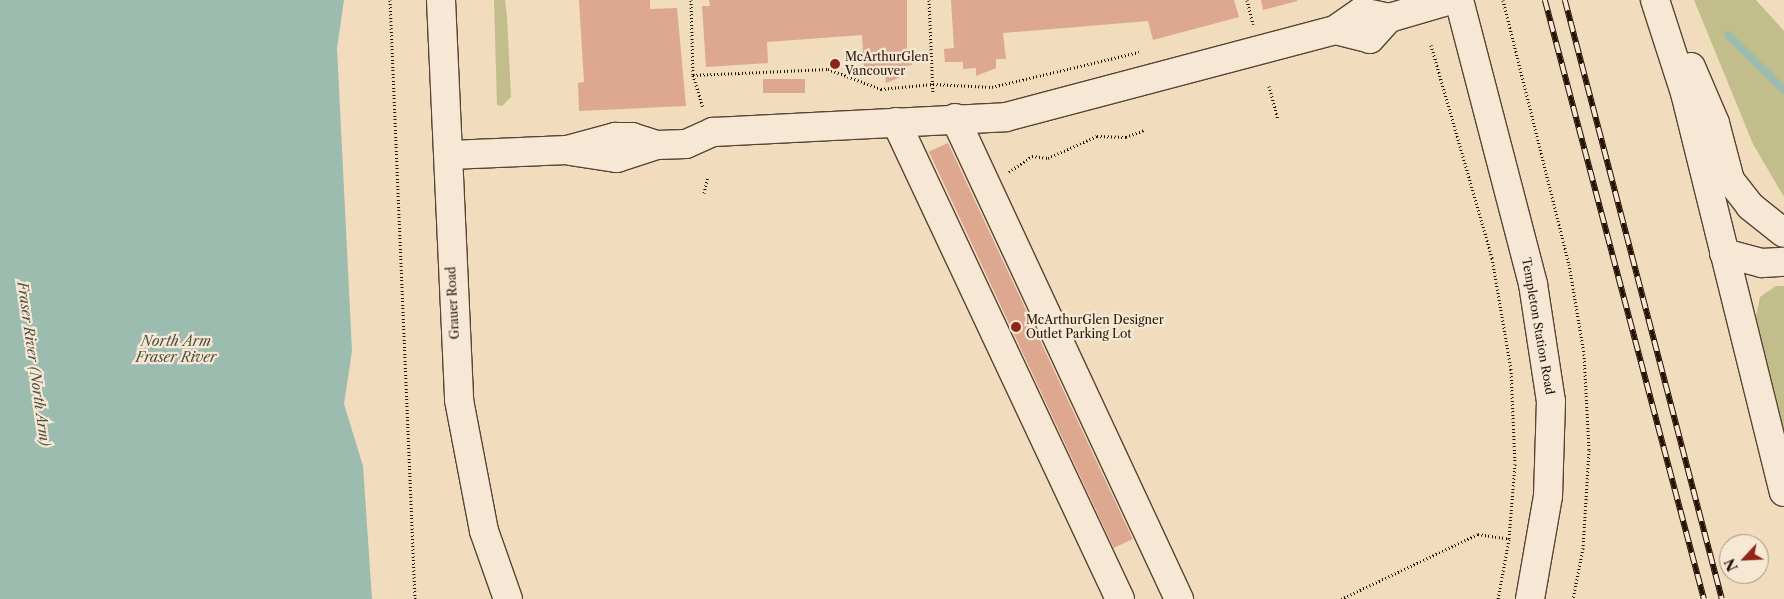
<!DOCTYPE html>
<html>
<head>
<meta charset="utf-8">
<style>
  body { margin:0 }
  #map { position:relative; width:1784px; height:599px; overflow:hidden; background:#f1dcbd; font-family:"Libre Caslon Text",serif }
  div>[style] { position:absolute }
  .green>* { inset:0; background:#c1be8c }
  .water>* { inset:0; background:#9bbcaf }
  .stream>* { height:8px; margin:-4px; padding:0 4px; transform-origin:4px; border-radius:4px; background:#9bbcaf }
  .building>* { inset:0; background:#dda790; transform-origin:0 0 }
  .path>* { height:3px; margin-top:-1.5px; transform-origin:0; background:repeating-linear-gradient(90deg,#251205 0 1px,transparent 0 3.5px) }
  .roads { filter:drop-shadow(1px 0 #584433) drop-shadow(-1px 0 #584433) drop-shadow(0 1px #584433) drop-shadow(0 -1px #584433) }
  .minor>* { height:28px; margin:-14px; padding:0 14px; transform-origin:14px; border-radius:14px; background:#f6e8d4 }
  .rail>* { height:5.5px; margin-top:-2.75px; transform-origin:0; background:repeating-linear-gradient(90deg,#f6e8d4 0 11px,#251205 0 22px); box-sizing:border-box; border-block:1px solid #251205 }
  .dots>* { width:14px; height:14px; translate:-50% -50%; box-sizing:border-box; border:2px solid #f6e8d4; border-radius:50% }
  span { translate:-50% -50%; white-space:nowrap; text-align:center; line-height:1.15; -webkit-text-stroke:4.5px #f6e8d4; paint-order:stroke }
  .poi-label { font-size:12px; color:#251205 }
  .left { translate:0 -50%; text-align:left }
  .street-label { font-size:12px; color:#251205 }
  .water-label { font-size:14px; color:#4e4e40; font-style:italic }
  .north { position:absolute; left:1719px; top:534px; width:50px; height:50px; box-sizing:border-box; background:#f6e8d4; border:1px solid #a29281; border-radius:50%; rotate:245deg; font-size:14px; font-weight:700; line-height:20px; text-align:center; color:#251205 }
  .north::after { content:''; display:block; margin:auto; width:18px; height:22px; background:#8f2418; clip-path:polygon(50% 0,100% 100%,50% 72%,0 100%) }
</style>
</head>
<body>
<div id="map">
  <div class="green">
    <i style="clip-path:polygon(494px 0,505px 0,507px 17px,511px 97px,502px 106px,497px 105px)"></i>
    <i style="clip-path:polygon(1694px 0,1756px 0,1784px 31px,1784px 197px,1753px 144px)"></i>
    <i style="clip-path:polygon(1776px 286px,1784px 286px,1784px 430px,1756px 317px,1760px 297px)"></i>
  </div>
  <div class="water">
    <i style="clip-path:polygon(0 0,344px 0,337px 48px,352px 351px,344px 404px,363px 466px,372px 599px,0 599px)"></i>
  </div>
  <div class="stream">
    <i style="left:1728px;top:35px;width:78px;rotate:44.5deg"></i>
  </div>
  <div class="building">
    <i style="clip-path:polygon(579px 0,650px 0,650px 9px,677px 8px,686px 106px,579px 111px,578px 83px,584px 82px)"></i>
    <i style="clip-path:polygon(709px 0,907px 0,907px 50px,921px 53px,922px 59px,912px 60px,912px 65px,905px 66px,906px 75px,886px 83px,885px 74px,872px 75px,872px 69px,864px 69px,862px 35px,767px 42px,768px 63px,706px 67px,702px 6px,710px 6px)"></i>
    <i style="clip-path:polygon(951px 0,1234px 0,1239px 17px,1153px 40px,1148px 21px,1003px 33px,1006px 59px,996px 59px,996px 68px,976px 76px,976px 68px,963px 69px,963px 62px,945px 62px,944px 49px,954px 48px)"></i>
    <i style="clip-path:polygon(1261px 0,1297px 0,1297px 1px,1263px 10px)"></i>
    <i style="left:805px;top:79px;width:14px;height:42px;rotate:90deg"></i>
    <i style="left:948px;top:143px;width:437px;height:21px;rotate:65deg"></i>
  </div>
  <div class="path">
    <i style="left:390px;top:0;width:600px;rotate:87.61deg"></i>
    <i style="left:691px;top:0;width:75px;rotate:88.5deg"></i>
    <i style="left:693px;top:75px;width:34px;rotate:73deg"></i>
    <i style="left:929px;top:0;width:94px;rotate:87.6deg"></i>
    <i style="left:1247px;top:0;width:25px;rotate:76deg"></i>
    <i style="left:1503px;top:0;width:272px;rotate:76deg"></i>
    <i style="left:1569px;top:264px;width:91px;rotate:80.5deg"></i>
    <i style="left:1584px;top:354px;width:96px;rotate:87deg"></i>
    <i style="left:1589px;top:450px;width:98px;rotate:93.5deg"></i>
    <i style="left:1583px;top:548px;width:52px;rotate:101.1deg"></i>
    <i style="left:1431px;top:45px;width:222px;rotate:74deg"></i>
    <i style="left:1492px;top:258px;width:113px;rotate:80.3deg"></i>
    <i style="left:1511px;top:369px;width:95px;rotate:87.6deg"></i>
    <i style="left:1515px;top:464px;width:75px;rotate:94.6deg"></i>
    <i style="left:1509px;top:539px;width:61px;rotate:100.4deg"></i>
    <i style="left:693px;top:75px;width:135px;rotate:-2.5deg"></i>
    <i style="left:828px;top:69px;width:57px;rotate:20.7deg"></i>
    <i style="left:881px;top:89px;width:52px;rotate:-5.5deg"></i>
    <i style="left:933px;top:84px;width:59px;rotate:2.9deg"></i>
    <i style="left:992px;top:87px;width:151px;rotate:-13.4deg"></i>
    <i style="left:1269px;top:86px;width:34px;rotate:75deg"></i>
    <i style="left:1009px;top:172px;width:28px;rotate:-35deg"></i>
    <i style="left:1032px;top:156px;width:16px;rotate:7deg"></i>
    <i style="left:1048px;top:158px;width:54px;rotate:-24.2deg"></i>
    <i style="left:1097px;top:136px;width:29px;rotate:2deg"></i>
    <i style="left:1126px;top:137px;width:19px;rotate:-21deg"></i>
    <i style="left:704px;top:193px;width:17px;rotate:-77deg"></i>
    <i style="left:1341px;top:599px;width:152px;rotate:-25.4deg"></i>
    <i style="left:1478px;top:534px;width:31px;rotate:9deg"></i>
  </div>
  <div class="roads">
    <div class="minor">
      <i style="left:441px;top:0;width:400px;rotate:87.4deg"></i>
      <i style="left:459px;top:400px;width:133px;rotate:79.2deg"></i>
      <i style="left:484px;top:531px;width:72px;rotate:70.6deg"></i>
      <i style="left:1459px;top:0;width:293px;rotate:75.4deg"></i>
      <i style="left:1533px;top:284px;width:118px;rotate:81.3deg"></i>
      <i style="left:1551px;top:401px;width:95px;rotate:91.8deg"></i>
      <i style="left:1548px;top:496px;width:105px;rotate:99.9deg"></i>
      <i style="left:1655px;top:0;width:98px;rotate:72.1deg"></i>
      <i style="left:1685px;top:93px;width:411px;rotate:76.1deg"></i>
      <i style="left:1335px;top:30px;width:36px;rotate:14deg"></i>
      <i style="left:1370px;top:39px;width:28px;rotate:-48deg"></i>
      <i style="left:1691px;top:67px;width:61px;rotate:66.8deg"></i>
      <i style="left:1715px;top:123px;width:59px;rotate:75.3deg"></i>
      <i style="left:1730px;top:180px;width:33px;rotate:52deg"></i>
      <i style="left:1750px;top:206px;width:43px;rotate:38.5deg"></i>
      <i style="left:955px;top:118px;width:531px;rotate:65.03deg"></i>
      <i style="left:896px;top:122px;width:527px;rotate:64.85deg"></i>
      <i style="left:570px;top:151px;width:48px;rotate:8.5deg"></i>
      <i style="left:617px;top:158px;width:42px;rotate:-18deg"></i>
      <i style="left:450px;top:155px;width:117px;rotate:-2.4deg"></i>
      <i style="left:567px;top:150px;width:50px;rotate:-15.2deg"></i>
      <i style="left:615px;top:137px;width:17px"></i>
      <i style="left:632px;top:137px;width:26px;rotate:18deg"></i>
      <i style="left:657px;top:145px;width:29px;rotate:-2deg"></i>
      <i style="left:686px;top:144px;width:30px;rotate:-24deg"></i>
      <i style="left:713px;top:132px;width:293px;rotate:-2.9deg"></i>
      <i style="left:1006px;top:117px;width:340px;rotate:-14.8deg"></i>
      <i style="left:1335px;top:30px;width:32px;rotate:-35deg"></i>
      <i style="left:1361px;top:12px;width:29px;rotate:12deg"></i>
      <i style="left:1389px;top:18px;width:65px;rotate:-16.2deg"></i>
      <i style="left:1724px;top:253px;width:39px;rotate:15deg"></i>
      <i style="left:1762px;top:263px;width:22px;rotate:-3deg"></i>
    </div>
  </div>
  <div class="rail">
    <i style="left:1545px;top:0;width:620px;rotate:75.13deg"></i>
    <i style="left:1565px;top:0;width:619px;rotate:75.31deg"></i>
  </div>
  <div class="dots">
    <i style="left:835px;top:64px;background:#8f2418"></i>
    <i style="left:1016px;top:327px;background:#8f2418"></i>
  </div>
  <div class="poi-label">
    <span class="left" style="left:845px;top:64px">McArthurGlen<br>Vancouver</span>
    <span class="left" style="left:1026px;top:327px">McArthurGlen Designer<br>Outlet Parking Lot</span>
  </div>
  <div class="street-label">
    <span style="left:453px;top:303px;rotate:-93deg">Grauer Road</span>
    <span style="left:1538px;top:326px;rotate:80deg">Templeton Station Road</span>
  </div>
  <div class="water-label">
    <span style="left:176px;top:349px">North Arm<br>Fraser River</span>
    <span style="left:34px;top:364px;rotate:82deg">Fraser River (North Arm)</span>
  </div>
  <div class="north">N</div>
</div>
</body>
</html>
